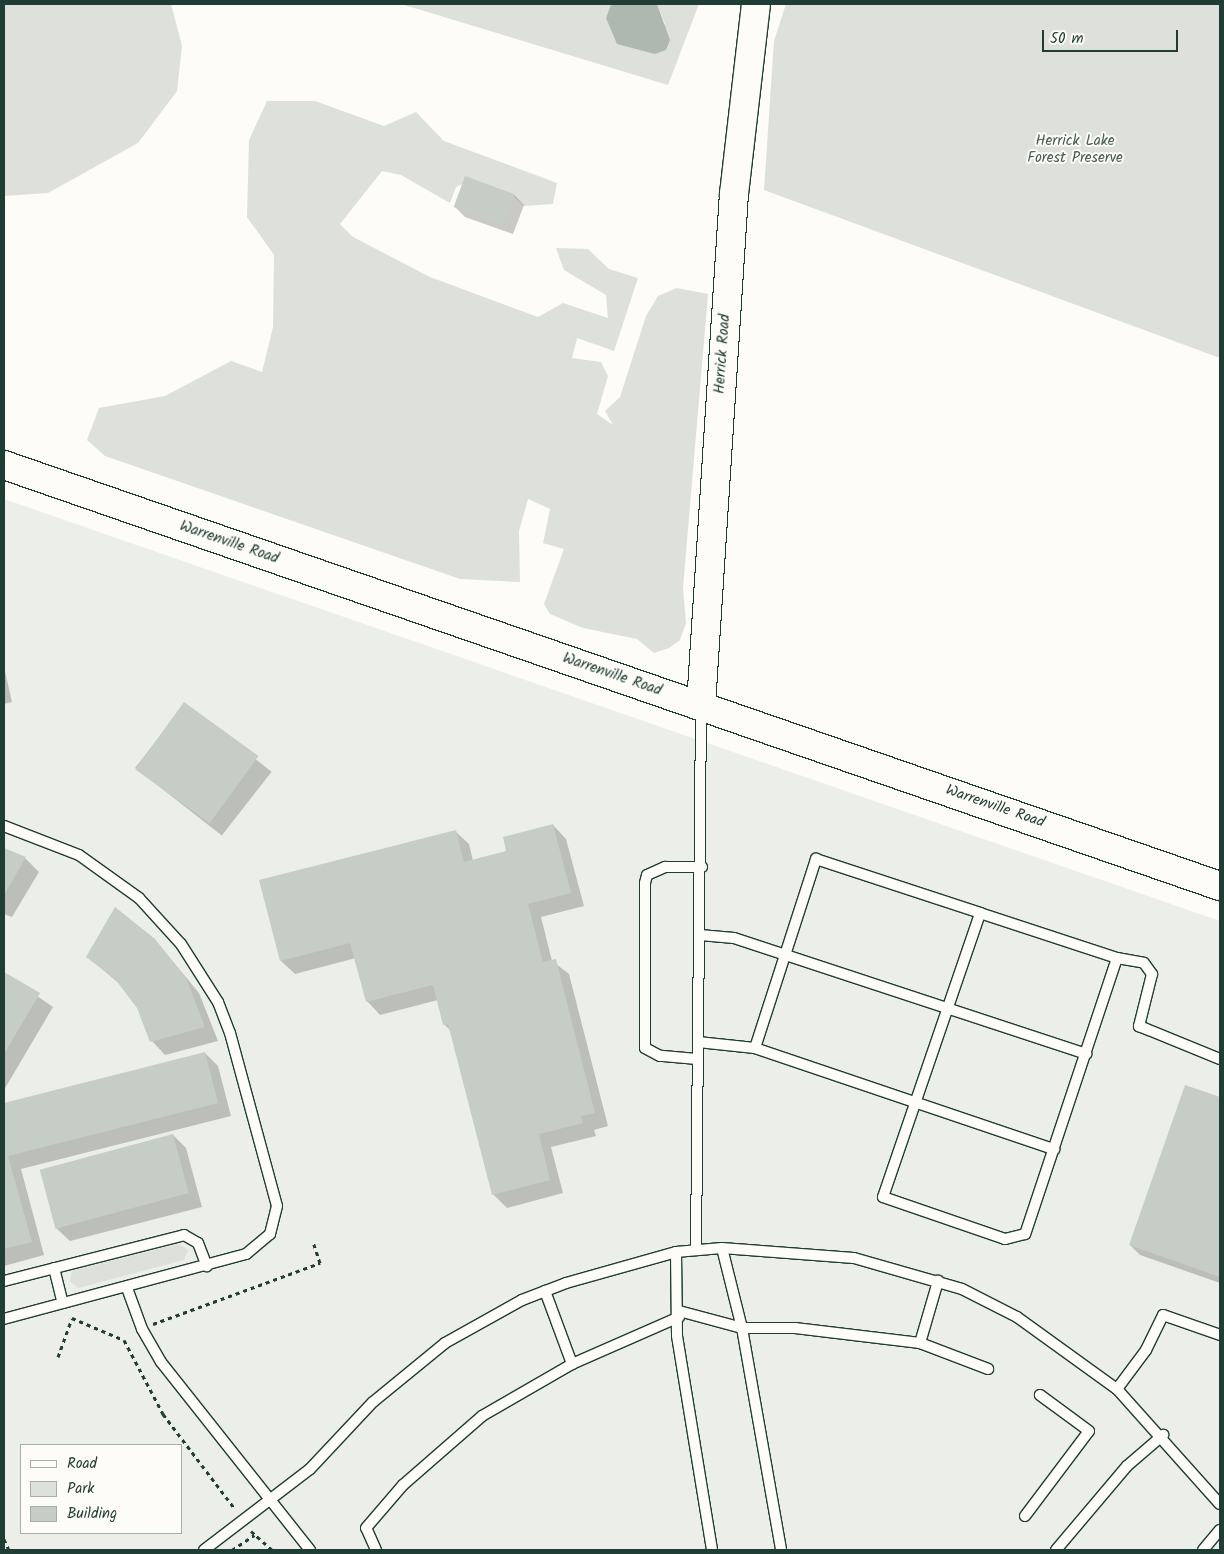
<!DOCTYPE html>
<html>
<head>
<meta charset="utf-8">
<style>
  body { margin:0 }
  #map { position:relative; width:1224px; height:1554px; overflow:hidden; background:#fdfcf7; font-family:Kalam,sans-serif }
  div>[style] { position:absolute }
  .built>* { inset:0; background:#eceee9 }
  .green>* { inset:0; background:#dde0db }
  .water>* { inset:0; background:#aeb8b1 }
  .shadow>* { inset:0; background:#0003; transform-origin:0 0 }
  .building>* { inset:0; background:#c6cdc7; transform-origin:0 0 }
  .path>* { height:3px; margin-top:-1.5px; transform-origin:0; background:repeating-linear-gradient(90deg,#1f3d34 0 4px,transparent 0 8px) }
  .roads { filter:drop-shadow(1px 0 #1f3d34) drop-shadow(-1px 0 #1f3d34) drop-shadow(0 1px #1f3d34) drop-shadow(0 -1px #1f3d34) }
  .lane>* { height:10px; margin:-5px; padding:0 5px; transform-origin:5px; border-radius:5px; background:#fdfcf7 }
  .secondary>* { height:28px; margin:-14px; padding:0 14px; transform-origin:14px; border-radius:14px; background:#fdfcf7 }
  span { translate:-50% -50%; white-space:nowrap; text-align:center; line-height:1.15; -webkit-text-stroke:4px #fdfcf7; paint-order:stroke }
  .park-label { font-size:15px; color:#455e55 }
  .street-label { font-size:15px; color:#1f3d34 }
  .frame { position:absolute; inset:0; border:5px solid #1f3d34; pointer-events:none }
  .legend { position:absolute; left:20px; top:1444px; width:162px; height:90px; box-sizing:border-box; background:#fdfcf7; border:1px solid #a4b0a9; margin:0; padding:6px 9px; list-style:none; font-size:15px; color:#1f3d34 }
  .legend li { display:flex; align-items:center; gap:10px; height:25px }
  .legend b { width:25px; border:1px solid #a4b0a9 }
  .scale { position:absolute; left:1042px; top:30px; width:136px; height:22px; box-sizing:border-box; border:2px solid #1f3d34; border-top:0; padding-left:6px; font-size:15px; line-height:18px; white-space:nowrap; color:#1f3d34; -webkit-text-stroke:4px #fdfcf7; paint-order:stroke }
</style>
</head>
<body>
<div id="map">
  <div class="built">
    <i style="clip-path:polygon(evenodd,4px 499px,1220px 921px,1220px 1550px,4px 1550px,4px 499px,21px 1445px,181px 1445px,181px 1533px,21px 1533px,21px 1445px)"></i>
  </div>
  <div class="green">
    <i style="clip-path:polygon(4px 4px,171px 4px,182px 46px,177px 91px,138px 143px,48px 193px,4px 196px)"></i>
    <i style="clip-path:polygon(401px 4px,611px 4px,606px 18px,665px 24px,657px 4px,699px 4px,668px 85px)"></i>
    <i style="clip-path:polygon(786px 4px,1220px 4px,1220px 358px,764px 190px,774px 41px)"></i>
    <i style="clip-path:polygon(267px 101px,315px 101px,384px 126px,416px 112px,444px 141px,557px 183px,553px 204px,524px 206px,510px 193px,469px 181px,456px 187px,450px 203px,401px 175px,382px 171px,340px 224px,353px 237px,430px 277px,538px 317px,563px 303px,608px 318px,606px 295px,564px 270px,556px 248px,588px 249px,609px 269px,638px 278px,614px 351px,577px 338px,572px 358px,601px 362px,608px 376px,597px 414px,613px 425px,605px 411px,620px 397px,646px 316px,658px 296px,677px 288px,708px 294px,683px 588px,686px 623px,680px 640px,669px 648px,654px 653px,637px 639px,583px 628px,550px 614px,544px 604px,564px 549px,543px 543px,550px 509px,528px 499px,519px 531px,520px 582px,460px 579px,105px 456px,87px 440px,99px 408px,165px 396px,231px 361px,262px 372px,273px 327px,274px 255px,247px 217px,249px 140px)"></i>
    <i style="clip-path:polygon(178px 1244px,188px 1250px,184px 1260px,78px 1288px,70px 1281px,72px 1271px)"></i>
  </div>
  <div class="water">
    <i style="clip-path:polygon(611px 4px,657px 4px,670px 40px,666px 50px,655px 54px,617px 44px,606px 18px)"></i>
  </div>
  <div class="shadow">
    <i style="clip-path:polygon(514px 195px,524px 205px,513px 234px,465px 217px,455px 207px)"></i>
    <i style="clip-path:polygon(4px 667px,12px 702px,4px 704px)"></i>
    <i style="left:185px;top:704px;width:110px;height:81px;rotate:38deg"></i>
    <i style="clip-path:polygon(553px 825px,566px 839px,584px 906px,541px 917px,552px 961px,569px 974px,608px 1126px,594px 1130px,596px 1136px,551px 1147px,563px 1193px,507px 1208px,493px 1194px,451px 1031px,444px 1024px,438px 1000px,380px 1015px,367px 1001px,356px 958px,295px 974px,281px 961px,455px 831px,469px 844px,473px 861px,508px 852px)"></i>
    <i style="clip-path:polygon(4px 849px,25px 858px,39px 872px,12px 917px,4px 914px)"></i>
    <i style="clip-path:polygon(155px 940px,199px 993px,218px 1041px,165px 1055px,152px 1041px,138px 1007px,122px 986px,88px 957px)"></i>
    <i style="clip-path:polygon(4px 973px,53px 1007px,4px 1090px)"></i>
    <i style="clip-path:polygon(205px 1053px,218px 1066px,231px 1116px,21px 1169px,44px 1255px,4px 1266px,4px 1104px)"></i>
    <i style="clip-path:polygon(1186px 1086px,1220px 1098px,1220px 1283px,1140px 1255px,1130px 1245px)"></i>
    <i style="clip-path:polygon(173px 1135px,186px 1148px,202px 1207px,70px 1241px,56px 1228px)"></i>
  </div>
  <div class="building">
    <i style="left:465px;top:176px;width:53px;height:33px;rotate:20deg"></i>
    <i style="left:184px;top:702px;width:92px;height:83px;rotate:36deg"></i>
    <i style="clip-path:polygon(553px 824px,571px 893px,528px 904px,543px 962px,556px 959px,595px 1113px,581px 1116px,583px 1123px,539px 1134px,550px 1180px,492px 1195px,448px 1024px,443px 1025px,433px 985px,366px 1002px,350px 943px,280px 961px,259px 880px,456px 830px,464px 862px,506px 851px,503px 837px)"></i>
    <i style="clip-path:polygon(4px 848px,26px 857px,4px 895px)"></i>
    <i style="clip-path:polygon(115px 907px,155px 939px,186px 978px,205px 1027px,150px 1042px,137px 1008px,115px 979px,86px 957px)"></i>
    <i style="clip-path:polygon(4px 972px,40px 993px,4px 1054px)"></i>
    <i style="clip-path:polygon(205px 1052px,218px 1103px,8px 1156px,32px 1242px,4px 1249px,4px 1103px)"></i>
    <i style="clip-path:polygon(1185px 1085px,1220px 1097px,1220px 1277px,1129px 1245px)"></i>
    <i style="left:173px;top:1134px;width:61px;height:138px;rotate:75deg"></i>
  </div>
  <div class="path">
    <i style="left:72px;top:1318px;width:56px;rotate:22.9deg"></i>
    <i style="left:124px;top:1340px;width:84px;rotate:62.2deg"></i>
    <i style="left:163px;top:1414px;width:119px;rotate:52.8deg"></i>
    <i style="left:153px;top:1324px;width:178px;rotate:-20.1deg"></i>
    <i style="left:320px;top:1263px;width:23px;rotate:-108deg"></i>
    <i style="left:58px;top:1357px;width:41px;rotate:-70.3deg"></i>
    <i style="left:251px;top:1531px;width:28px;rotate:42deg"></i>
    <i style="left:4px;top:1539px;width:12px;rotate:66deg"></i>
    <i style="left:232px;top:1550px;width:27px;rotate:-34deg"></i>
  </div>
  <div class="roads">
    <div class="lane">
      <i style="left:4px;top:826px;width:80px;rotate:21.1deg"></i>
      <i style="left:79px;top:855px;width:74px;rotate:35.6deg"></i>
      <i style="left:139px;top:898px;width:62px;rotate:47.6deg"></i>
      <i style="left:181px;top:944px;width:69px;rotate:57.5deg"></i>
      <i style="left:218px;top:1002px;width:33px;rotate:69deg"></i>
      <i style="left:230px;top:1033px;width:179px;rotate:74.8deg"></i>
      <i style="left:277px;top:1206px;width:29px;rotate:104deg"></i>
      <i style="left:270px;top:1234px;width:31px;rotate:140deg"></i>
      <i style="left:246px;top:1254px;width:251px;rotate:165deg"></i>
      <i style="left:700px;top:935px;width:34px;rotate:5deg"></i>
      <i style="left:734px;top:938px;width:371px;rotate:18.2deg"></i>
      <i style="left:1117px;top:958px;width:27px;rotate:10deg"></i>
      <i style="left:1144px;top:963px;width:14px;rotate:54deg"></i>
      <i style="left:1152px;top:974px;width:54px;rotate:104deg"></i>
      <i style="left:1139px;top:1026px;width:87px;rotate:22.2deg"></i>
      <i style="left:698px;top:1042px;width:57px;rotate:6deg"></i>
      <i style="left:755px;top:1048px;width:316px;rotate:18.7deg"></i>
      <i style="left:755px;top:1048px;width:199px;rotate:-72.1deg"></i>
      <i style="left:816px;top:859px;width:173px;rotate:18.2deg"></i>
      <i style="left:980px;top:913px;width:144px;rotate:18.2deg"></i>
      <i style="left:1117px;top:958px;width:291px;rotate:108.4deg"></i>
      <i style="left:1025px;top:1234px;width:21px;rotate:166deg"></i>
      <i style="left:1005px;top:1239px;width:129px;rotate:-161deg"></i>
      <i style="left:883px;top:1197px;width:300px;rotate:-71.1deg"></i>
      <i style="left:697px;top:1059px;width:37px;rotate:-175deg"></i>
      <i style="left:660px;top:1056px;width:17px;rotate:-152deg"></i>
      <i style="left:645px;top:1048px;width:165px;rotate:-90deg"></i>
      <i style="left:645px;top:883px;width:8px;rotate:-76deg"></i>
      <i style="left:647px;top:875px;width:20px;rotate:-24deg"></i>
      <i style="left:665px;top:867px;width:37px"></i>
      <i style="left:722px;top:1248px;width:82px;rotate:76deg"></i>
      <i style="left:742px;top:1328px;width:225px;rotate:80deg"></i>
      <i style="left:696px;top:1250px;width:541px;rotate:-89.47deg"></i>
      <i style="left:676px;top:1252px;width:84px;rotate:89.3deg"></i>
      <i style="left:677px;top:1336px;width:217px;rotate:80.7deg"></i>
      <i style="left:54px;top:1268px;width:36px;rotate:76deg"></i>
      <i style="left:4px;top:1281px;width:186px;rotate:-14.3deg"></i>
      <i style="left:184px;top:1235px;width:16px;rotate:30deg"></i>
      <i style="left:198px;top:1243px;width:25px;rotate:69deg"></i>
      <i style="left:127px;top:1288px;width:44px;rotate:69.9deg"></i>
      <i style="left:142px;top:1329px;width:38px;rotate:60deg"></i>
      <i style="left:161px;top:1362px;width:240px;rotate:51.6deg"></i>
      <i style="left:545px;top:1291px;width:78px;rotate:69.7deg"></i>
      <i style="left:679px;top:1311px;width:65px;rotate:15.1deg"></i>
      <i style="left:742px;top:1328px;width:53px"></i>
      <i style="left:795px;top:1328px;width:126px;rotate:6.8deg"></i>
      <i style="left:920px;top:1343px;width:73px;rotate:20.9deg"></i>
      <i style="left:920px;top:1343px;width:65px;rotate:-73.8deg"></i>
      <i style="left:1117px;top:1389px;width:49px;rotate:-53.4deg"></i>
      <i style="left:1146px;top:1350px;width:39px;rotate:-64deg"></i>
      <i style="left:1163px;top:1315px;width:60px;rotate:19.3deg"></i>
      <i style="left:1025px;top:1516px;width:106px;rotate:-53deg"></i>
      <i style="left:1089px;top:1431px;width:61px;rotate:-143.7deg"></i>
      <i style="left:204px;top:1550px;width:133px;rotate:-37.4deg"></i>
      <i style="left:310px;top:1469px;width:92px;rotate:-46.8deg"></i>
      <i style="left:373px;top:1402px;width:93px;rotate:-39.3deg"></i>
      <i style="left:445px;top:1343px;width:88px;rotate:-29.2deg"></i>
      <i style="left:522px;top:1300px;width:47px;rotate:-21.1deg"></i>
      <i style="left:566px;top:1283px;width:114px;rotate:-15.7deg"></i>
      <i style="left:676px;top:1252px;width:46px;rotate:-5deg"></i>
      <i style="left:722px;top:1248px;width:132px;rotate:4.3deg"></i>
      <i style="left:854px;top:1258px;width:112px;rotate:16deg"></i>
      <i style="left:962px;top:1289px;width:62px;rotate:27deg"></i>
      <i style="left:1017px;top:1317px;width:123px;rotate:35.8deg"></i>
      <i style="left:1117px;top:1389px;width:154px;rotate:48.2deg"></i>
      <i style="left:376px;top:1550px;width:24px;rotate:-114deg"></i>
      <i style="left:366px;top:1528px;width:57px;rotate:-49.3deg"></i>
      <i style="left:403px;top:1485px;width:105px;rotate:-41.1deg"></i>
      <i style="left:482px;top:1416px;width:104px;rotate:-30deg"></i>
      <i style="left:572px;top:1364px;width:117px;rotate:-23.7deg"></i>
      <i style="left:1056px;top:1550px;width:110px;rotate:-49.8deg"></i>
      <i style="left:1127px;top:1466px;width:48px;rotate:-40.7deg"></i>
      <i style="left:1203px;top:1550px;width:26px;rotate:-50deg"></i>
    </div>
    <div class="secondary">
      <i style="left:4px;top:465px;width:1287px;rotate:19.1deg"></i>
      <i style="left:701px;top:705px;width:512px;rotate:-86.31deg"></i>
      <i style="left:734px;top:194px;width:191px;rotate:-83.4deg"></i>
    </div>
  </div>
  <div class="park-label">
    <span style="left:1075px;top:150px">Herrick Lake<br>Forest Preserve</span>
  </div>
  <div class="street-label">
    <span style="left:723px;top:354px;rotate:-86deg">Herrick Road</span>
    <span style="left:229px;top:543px;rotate:19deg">Warrenville Road</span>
    <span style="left:612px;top:675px;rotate:19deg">Warrenville Road</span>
    <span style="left:995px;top:807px;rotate:19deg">Warrenville Road</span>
  </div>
  <div class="frame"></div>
  <ul class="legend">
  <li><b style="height:6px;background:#fdfcf7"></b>Road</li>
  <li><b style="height:14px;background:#dde0db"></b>Park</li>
  <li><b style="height:14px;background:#c6cdc7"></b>Building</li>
  </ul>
  <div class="scale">50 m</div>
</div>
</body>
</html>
